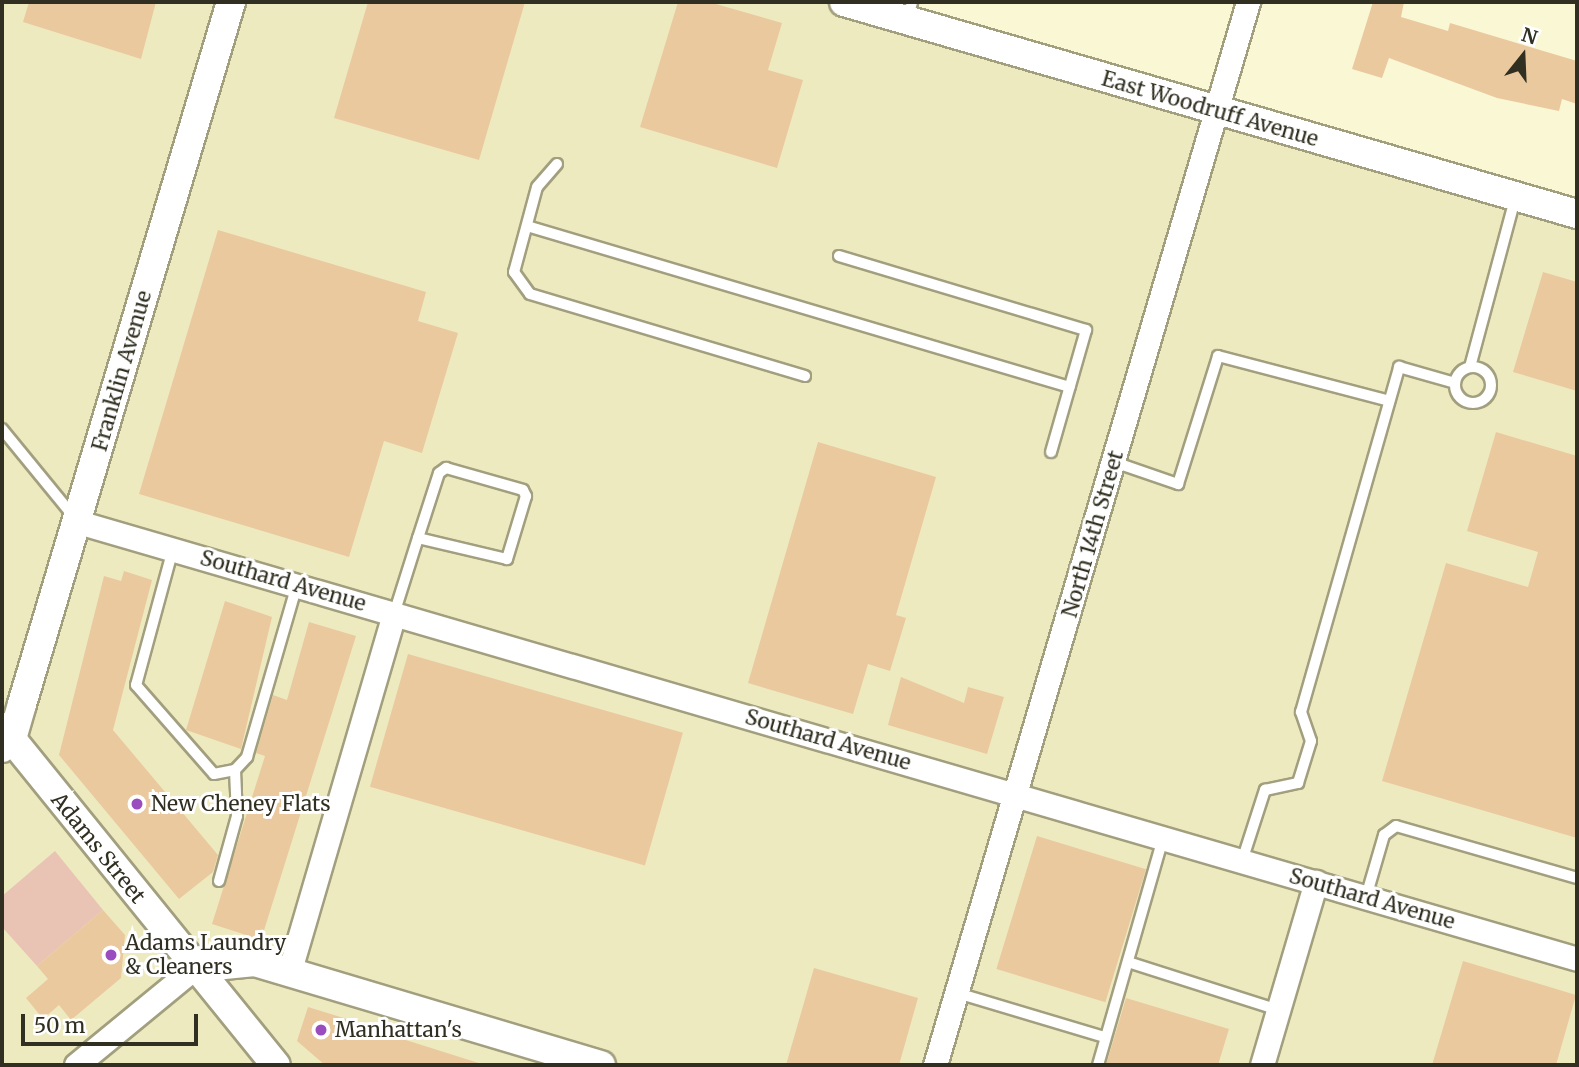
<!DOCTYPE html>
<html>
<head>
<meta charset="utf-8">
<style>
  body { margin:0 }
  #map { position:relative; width:1579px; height:1067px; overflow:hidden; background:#faf7d4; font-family:Merriweather,serif }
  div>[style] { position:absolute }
  .built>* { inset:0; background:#eeeac0 }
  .green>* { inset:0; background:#e9c3b3 }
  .building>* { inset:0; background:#eac99e; transform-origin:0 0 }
  .roads { filter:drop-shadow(2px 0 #a29f7f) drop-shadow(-2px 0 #a29f7f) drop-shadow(0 2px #a29f7f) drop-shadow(0 -2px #a29f7f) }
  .service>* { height:10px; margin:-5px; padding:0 5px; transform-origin:5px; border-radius:5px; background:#fff }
  .service>.ring { margin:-5px; padding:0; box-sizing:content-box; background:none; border:10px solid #fff; border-radius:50% }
  .minor>* { height:23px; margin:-11.5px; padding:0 11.5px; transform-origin:11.5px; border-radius:11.5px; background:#fff }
  .tertiary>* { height:28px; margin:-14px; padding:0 14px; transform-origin:14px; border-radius:14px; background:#fff }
  .dots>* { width:19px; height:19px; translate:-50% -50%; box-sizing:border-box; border:4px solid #fff; border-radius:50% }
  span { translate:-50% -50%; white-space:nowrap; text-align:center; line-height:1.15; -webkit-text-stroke:6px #fff; paint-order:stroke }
  .street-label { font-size:21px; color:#302f21 }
  .poi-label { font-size:21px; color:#302f21 }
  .left { translate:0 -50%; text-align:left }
  .frame { position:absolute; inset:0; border:4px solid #302f21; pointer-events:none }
  .north { position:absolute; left:1488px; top:21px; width:70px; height:70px; -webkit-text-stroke:5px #fff; paint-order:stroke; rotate:18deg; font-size:19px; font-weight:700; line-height:28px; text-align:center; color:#302f21 }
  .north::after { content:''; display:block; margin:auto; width:24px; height:32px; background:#302f21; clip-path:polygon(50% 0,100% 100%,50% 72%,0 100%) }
  .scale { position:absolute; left:21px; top:1014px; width:177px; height:32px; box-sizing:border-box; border:4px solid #302f21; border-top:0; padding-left:9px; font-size:21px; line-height:24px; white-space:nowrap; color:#302f21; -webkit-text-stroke:5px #fff; paint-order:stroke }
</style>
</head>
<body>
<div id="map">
  <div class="built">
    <i style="clip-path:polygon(2px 2px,893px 2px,1577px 200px,1577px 1065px,2px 1065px)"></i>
  </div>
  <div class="green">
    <i style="clip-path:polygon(55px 851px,103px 910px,37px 966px,2px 927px,2px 896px)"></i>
  </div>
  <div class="building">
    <i style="clip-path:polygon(29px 2px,156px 2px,141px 59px,23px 22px)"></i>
    <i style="clip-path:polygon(368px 2px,525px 2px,479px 160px,334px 118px)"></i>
    <i style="clip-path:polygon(678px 2px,709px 2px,782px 23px,768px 70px,803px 80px,777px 168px,640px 127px)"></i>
    <i style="clip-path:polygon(1373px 2px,1404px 2px,1401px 17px,1448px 31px,1450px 23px,1577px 61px,1577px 104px,1562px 99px,1559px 111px,1497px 98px,1389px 58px,1382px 78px,1352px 69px)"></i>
    <i style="clip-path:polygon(218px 230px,426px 292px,418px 321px,458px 333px,422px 453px,384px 441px,349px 557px,139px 494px)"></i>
    <i style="clip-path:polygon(1543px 272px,1577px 282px,1577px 391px,1513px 372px)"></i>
    <i style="clip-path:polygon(1496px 432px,1577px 456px,1577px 838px,1382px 781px,1446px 563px,1528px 587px,1538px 552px,1467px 531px)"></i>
    <i style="clip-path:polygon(818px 442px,936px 477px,896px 615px,906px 618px,890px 671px,868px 664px,853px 714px,748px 683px)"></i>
    <i style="clip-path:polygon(124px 571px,152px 580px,113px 730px,218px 855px,213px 872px,179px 899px,59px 755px,104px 576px,121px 581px)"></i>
    <i style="clip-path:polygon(225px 601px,272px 617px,241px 749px,186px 730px)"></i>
    <i style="clip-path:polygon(309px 622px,356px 636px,261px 940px,212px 924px,265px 756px,256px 753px,273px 695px,287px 700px)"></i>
    <i style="left:408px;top:654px;width:286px;height:138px;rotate:16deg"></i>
    <i style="clip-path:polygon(901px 677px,964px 703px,968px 687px,1004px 697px,987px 754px,888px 725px)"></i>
    <i style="left:1037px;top:836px;width:114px;height:139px;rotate:17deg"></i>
    <i style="clip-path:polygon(103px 910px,125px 935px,121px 978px,71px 1020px,59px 1005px,43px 1019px,26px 998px,48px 979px,37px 966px)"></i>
    <i style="clip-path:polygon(1463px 961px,1576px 995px,1556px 1065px,1432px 1065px)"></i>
    <i style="clip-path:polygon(814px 968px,918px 998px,899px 1065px,786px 1065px)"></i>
    <i style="clip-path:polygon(1126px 998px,1229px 1029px,1218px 1065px,1106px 1065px)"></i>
    <i style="clip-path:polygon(308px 1007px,347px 1019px,361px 1037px,371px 1029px,485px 1065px,325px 1065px,297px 1041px)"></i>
  </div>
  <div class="roads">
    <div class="service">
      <i style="left:907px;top:20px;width:19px;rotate:-74deg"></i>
      <i style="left:557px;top:164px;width:30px;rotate:131deg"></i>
      <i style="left:537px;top:187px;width:88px;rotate:105.1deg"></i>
      <i style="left:514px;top:272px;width:27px;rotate:54deg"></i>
      <i style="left:530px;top:294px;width:287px;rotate:16.6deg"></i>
      <i style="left:527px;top:226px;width:566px;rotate:16.52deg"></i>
      <i style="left:839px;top:256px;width:258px;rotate:16.7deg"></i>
      <i style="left:1086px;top:330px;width:127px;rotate:106deg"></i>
      <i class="ring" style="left:1455px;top:367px;width:26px;height:26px"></i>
      <i style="left:1470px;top:367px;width:174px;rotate:-75deg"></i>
      <i style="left:2px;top:429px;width:114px;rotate:50.7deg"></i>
      <i style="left:1114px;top:462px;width:68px;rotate:19deg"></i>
      <i style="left:1178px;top:484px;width:134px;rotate:-72.6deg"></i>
      <i style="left:1218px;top:356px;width:177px;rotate:14.7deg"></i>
      <i style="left:173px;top:549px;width:141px;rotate:105.2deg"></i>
      <i style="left:136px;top:685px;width:118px;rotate:48.8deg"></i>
      <i style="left:214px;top:774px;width:21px;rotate:-11deg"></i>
      <i style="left:235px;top:770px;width:18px;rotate:-47deg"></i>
      <i style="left:247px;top:757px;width:179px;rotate:-73.8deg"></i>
      <i style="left:394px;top:614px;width:80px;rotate:-72.5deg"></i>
      <i style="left:418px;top:538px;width:68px;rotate:-72.1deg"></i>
      <i style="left:439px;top:473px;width:9px;rotate:-36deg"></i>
      <i style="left:446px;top:468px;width:80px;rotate:15.9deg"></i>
      <i style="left:523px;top:490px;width:7px;rotate:63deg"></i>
      <i style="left:526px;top:496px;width:66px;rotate:106.8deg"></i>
      <i style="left:507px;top:559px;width:91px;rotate:-166.7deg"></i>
      <i style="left:1242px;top:861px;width:75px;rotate:-72.1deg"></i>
      <i style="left:1265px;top:790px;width:34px;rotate:-12deg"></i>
      <i style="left:1298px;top:783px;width:44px;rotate:-72.8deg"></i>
      <i style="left:1311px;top:741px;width:31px;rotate:-109deg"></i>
      <i style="left:1301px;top:712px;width:359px;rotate:-74.1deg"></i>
      <i style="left:1399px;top:367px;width:58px;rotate:15.9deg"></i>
      <i style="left:219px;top:881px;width:67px;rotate:-74.5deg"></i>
      <i style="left:237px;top:816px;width:46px;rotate:-92.5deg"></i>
      <i style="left:1366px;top:897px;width:65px;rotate:-73.8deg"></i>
      <i style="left:1384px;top:835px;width:15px;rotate:-37deg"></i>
      <i style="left:1396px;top:826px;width:188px;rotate:16deg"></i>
      <i style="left:1128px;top:962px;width:157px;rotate:17.7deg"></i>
      <i style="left:957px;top:993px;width:154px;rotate:16.6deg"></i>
      <i style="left:1098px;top:1065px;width:236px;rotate:-74deg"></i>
    </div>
    <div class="minor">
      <i style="left:78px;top:522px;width:1561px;rotate:16.25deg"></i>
      <i style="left:289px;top:973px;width:374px;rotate:-73.7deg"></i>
      <i style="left:76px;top:1065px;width:153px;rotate:-39.4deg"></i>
      <i style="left:935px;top:1065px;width:1108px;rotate:-73.59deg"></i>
      <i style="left:1262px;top:1065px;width:191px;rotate:-73.6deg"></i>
    </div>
    <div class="tertiary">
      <i style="left:844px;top:2px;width:763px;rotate:16.13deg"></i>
      <i style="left:2px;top:727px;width:435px;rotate:51deg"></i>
      <i style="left:2px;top:748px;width:13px;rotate:-42deg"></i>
      <i style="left:12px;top:739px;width:36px;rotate:-74deg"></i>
      <i style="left:22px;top:704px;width:732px;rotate:-73.42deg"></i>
      <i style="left:194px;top:968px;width:61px;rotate:-5.6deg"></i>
      <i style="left:255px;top:962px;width:361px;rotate:16.6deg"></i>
    </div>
  </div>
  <div class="dots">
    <i style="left:137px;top:804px;background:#994dbe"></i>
    <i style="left:111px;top:955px;background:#994dbe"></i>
    <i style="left:321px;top:1030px;background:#994dbe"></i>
  </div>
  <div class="street-label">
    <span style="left:1210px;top:109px;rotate:16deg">East Woodruff Avenue</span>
    <span style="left:122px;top:371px;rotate:-74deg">Franklin Avenue</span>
    <span style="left:1093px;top:534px;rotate:-74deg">North 14th Street</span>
    <span style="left:283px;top:581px;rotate:16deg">Southard Avenue</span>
    <span style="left:828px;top:740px;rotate:16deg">Southard Avenue</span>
    <span style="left:98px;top:848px;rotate:51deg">Adams Street</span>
    <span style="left:1372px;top:899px;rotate:16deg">Southard Avenue</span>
  </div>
  <div class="poi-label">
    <span class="left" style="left:151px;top:804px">New Cheney Flats</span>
    <span class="left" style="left:125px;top:955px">Adams Laundry<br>&amp; Cleaners</span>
    <span class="left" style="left:335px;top:1030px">Manhattan's</span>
  </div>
  <div class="frame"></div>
  <div class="north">N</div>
  <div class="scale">50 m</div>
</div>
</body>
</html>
